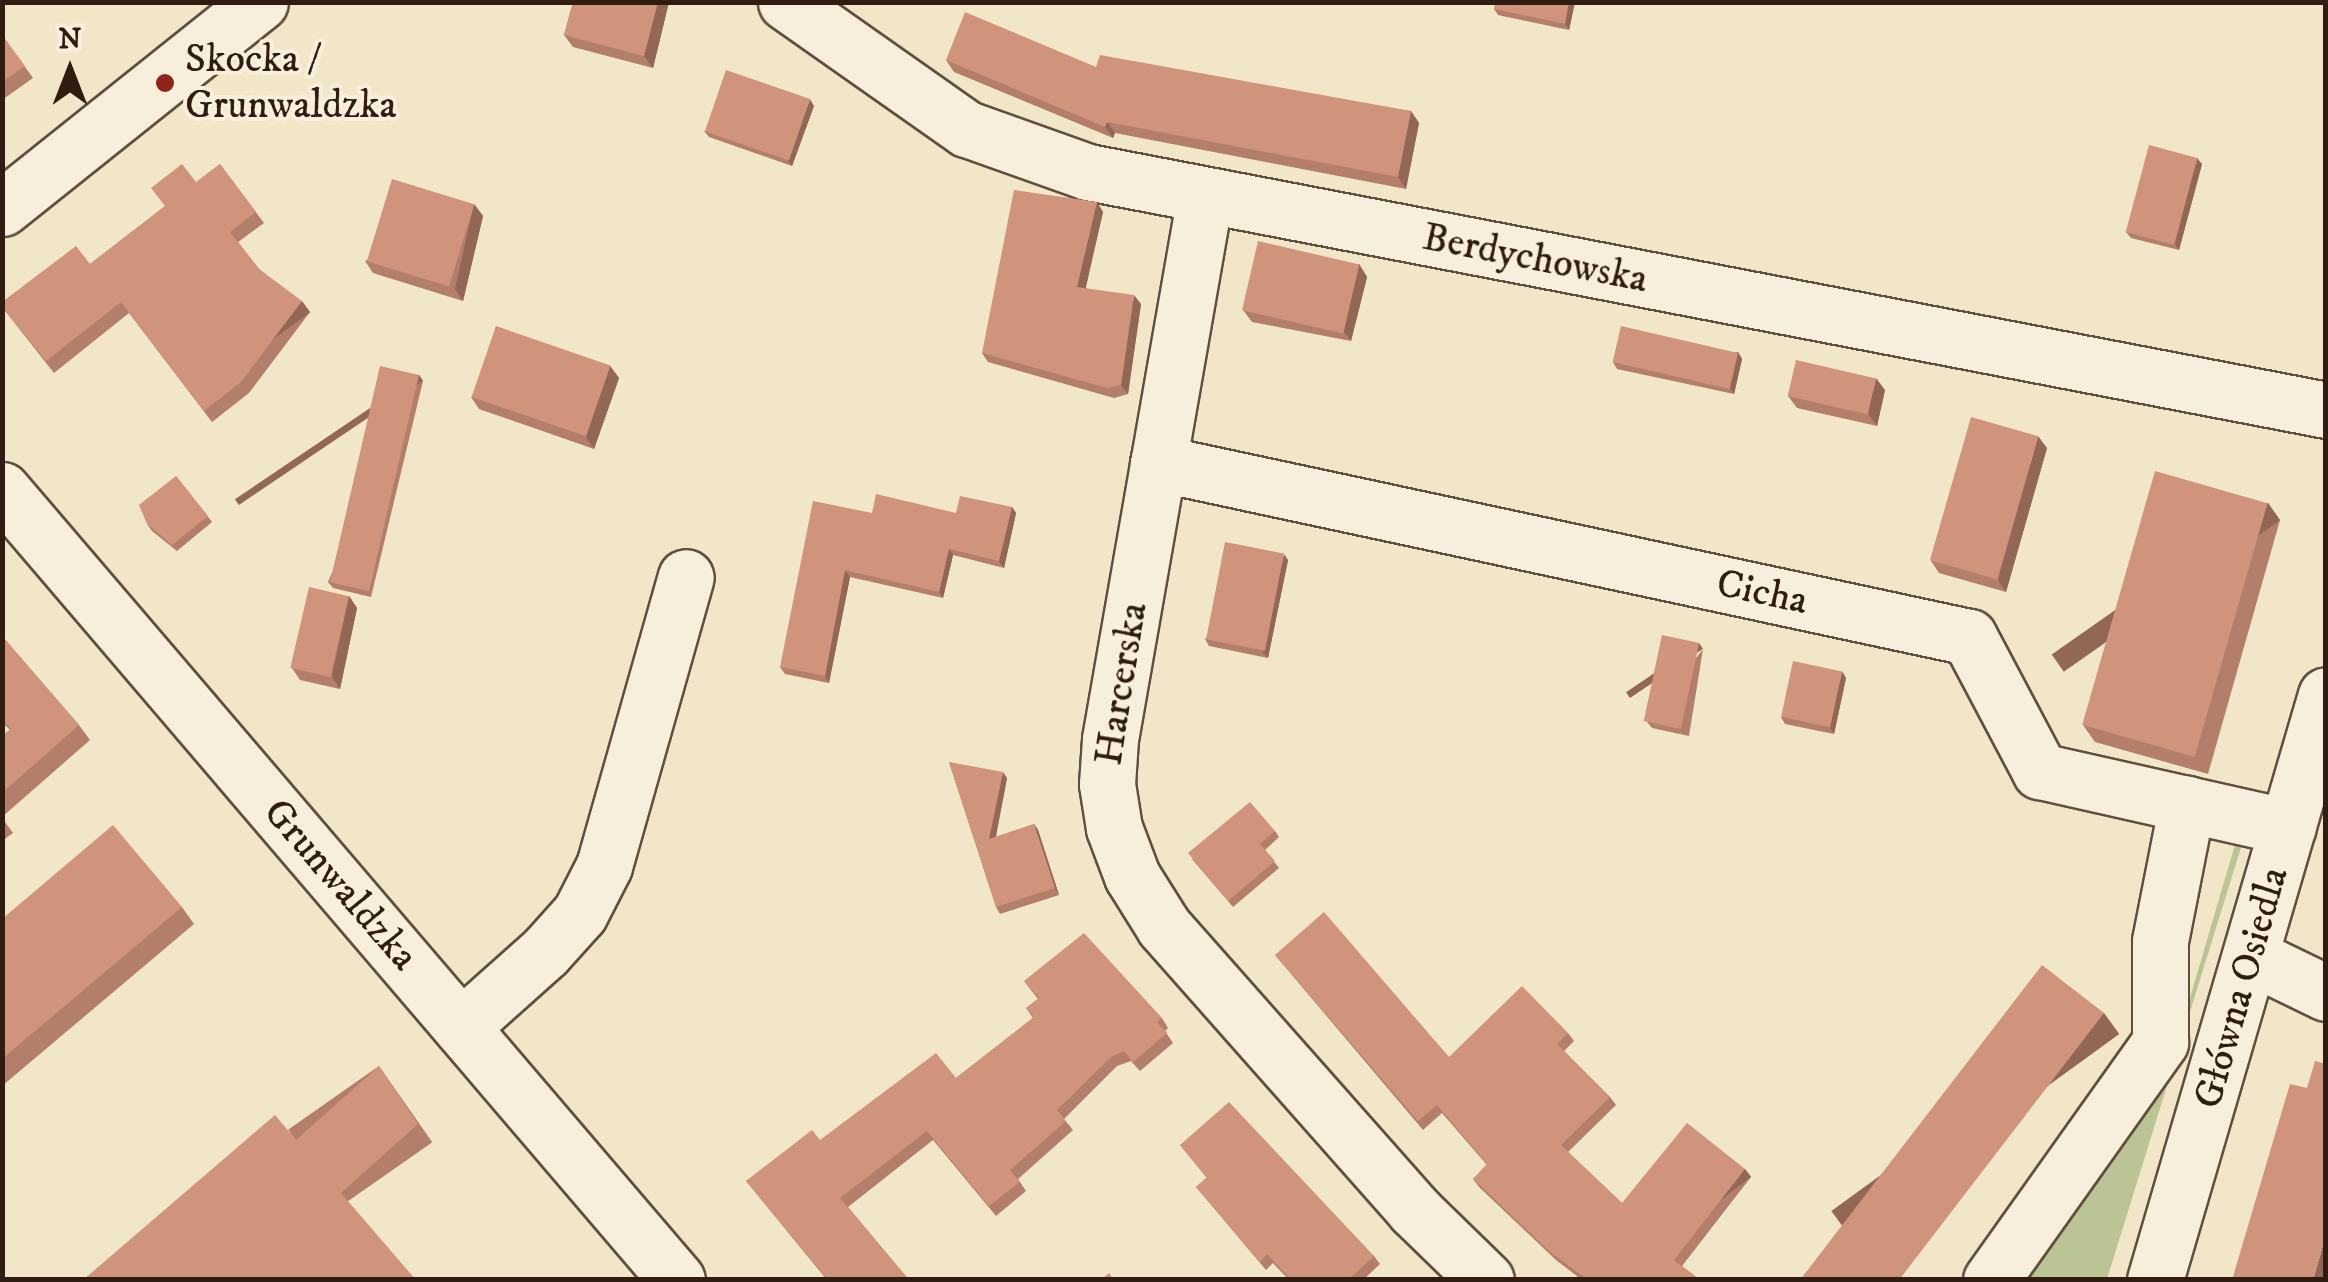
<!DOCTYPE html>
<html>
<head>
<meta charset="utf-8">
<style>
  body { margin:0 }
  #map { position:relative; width:2328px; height:1282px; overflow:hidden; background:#f2e6c8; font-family:"IM FELL DW Pica",serif }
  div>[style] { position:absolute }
  .green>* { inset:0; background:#bbc495 }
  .roads { filter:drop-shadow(2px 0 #604e3e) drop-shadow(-2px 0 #604e3e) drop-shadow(0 2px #604e3e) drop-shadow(0 -2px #604e3e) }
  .minor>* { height:55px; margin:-27.5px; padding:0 27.5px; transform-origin:27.5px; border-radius:27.5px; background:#f7efdb }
  .wall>* { inset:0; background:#b37e6a; transform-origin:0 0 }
  .shaded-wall>* { inset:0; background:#926756; transform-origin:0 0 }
  .building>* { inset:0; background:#d0937b; transform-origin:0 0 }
  .dots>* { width:28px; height:28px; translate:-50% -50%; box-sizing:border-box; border:5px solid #f7efdb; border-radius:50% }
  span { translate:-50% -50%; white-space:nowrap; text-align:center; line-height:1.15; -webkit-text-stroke:8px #f7efdb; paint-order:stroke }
  .poi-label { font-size:40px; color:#301c10 }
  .left { translate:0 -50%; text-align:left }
  .street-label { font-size:40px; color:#301c10 }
  .frame { position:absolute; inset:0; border:5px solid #301c10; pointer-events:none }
  .north { position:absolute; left:20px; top:20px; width:100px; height:100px; -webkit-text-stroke:8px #f7efdb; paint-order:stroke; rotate:0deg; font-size:28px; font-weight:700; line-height:40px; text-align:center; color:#301c10 }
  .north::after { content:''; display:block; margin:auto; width:35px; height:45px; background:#301c10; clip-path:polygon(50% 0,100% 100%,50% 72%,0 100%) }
</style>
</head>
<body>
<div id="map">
  <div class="green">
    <i style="clip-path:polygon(2239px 831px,2243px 841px,2107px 1279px,2019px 1279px,2184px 1018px)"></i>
  </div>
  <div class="roads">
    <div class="minor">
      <i style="left:786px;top:2px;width:221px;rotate:35.1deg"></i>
      <i style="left:967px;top:129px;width:128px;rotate:19.6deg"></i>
      <i style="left:1088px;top:172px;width:1261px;rotate:10.88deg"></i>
      <i style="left:1205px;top:196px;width:551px;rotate:99.92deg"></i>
      <i style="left:1110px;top:739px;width:45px;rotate:93.8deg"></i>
      <i style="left:1107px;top:784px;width:45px;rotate:81deg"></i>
      <i style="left:1114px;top:828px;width:51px;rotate:69.4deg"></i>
      <i style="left:1132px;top:876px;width:60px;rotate:57.9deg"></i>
      <i style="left:1164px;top:927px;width:378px;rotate:48.5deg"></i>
      <i style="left:1414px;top:1210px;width:100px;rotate:44.2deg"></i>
      <i style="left:2px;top:208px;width:330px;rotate:-38.6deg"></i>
      <i style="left:1158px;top:463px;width:829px;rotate:12.11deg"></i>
      <i style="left:1969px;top:637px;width:152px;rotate:62.1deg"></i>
      <i style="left:2040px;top:771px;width:254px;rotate:12.7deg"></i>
      <i style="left:2px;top:490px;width:1039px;rotate:49.49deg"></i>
      <i style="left:2252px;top:957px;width:82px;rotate:25.9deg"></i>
      <i style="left:461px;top:1027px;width:113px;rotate:-41.8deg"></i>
      <i style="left:545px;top:952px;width:52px;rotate:-48.1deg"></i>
      <i style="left:580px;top:913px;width:53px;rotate:-62.9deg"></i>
      <i style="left:604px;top:866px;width:300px;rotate:-74.2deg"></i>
      <i style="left:1991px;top:1280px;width:292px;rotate:-54.6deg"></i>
      <i style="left:2160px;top:1042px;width:101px;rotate:-90deg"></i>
      <i style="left:2160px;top:941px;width:140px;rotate:-78.9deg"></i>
      <i style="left:2155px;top:1280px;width:609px;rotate:-73.71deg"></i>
    </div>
  </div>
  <div class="wall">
    <i style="clip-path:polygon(573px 2px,669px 2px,653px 68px,573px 47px,564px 35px)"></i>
    <i style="clip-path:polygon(1575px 2px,1569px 30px,1498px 15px,1494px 9px)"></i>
    <i style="clip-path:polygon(2px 35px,33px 78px,2px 100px)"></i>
    <i style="clip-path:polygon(946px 60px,1096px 67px,1411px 111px,1419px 123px,1406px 189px,1115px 133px,1113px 138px,954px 72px)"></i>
    <i style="clip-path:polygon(814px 106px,792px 166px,709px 137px,704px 131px)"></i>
    <i style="clip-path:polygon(220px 164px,264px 223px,238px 242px,259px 269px,310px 312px,249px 393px,212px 422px,129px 313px,54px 373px,2px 307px,90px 264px)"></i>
    <i style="clip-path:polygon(2202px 164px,2179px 250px,2131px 238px,2126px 232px)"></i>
    <i style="clip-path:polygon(1097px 202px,1103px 212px,1085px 288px,1141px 304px,1128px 394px,1114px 398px,988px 362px,982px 353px)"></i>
    <i style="clip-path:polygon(474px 204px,483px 216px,463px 301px,373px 273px,365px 261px)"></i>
    <i style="clip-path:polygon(1359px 264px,1367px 277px,1351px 341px,1252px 322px,1243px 310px)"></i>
    <i style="clip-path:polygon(1738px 352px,1742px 359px,1734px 394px,1617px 369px,1613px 362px)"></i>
    <i style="clip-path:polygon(610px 366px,619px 378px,594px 449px,479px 409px,471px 397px)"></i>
    <i style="clip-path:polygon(419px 375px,423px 381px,371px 597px,333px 588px,328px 582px)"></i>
    <i style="clip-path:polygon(1885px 390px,1877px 426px,1797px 408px,1788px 396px)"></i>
    <i style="clip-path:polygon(2047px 448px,2006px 592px,1939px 573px,1931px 561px)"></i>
    <i style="clip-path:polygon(176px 476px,212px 522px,177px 551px,152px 531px,147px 524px)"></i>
    <i style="clip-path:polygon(2268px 503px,2280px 520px,2208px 774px,2095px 742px,2083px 725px)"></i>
    <i style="clip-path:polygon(1012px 507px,1016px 513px,1004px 568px,953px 555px,943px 598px,850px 577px,829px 683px,785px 674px,780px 667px,872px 513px,956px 513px)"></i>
    <i style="clip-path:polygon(1288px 560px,1268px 658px,1209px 646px,1205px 639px)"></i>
    <i style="clip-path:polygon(349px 596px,357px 608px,340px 689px,300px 680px,292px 668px)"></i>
    <i style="clip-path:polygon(2px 636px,79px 725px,90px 740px,2px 817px,2px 736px,10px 730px,2px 722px)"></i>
    <i style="clip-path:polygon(1703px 649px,1689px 736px,1652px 728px,1647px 722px)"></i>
    <i style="clip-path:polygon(1846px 678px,1834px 734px,1785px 724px,1781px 717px)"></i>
    <i style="clip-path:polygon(949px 762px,1007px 778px,996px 837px,1034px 824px,1038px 830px,1059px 895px,1000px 914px,996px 907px)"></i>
    <i style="clip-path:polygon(2px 818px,13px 833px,2px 841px)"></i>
    <i style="clip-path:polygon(1275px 831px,1279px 837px,1265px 850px,1279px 868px,1233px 907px,1192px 859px)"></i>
    <i style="clip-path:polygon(182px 907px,194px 924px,2px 1086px,2px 919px)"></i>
    <i style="clip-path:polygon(1275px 955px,1449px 1057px,1568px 1033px,1574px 1041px,1564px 1051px,1610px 1097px,1616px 1105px,1568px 1152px,1622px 1203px,1745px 1169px,1751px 1177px,1682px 1266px,1700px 1280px,1582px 1280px,1556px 1260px,1479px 1187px,1473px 1179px,1487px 1165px,1442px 1113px,1423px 1130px)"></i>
    <i style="clip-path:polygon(1024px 981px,1162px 1018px,1168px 1028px,1165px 1031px,1173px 1043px,1140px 1071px,1131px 1061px,1117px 1066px,1064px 1119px,1073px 1130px,1018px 1179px,1026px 1191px,996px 1216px,933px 1140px,848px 1207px,909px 1280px,827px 1280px,746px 1181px,820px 1140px,956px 1078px,1033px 1018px,1026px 1008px,1038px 999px)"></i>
    <i style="left:379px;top:1066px;width:93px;height:111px;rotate:55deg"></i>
    <i style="clip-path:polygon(1180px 1145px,1374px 1256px,1380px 1264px,1363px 1280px,1289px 1280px,1273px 1263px,1266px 1270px,1196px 1187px,1207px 1178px)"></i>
  </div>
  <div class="shaded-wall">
    <i style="clip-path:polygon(658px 2px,669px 2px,653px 68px,644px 56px)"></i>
    <i style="clip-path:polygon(1569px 2px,1575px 2px,1569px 30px,1565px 24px)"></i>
    <i style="clip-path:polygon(810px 99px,814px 106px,792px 166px,788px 160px)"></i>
    <i style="clip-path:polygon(1411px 111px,1419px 123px,1406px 189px,1398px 177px)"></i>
    <i style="clip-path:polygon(1107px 122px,1115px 133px,1113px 138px,1105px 127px)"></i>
    <i style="clip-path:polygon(2197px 158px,2202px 164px,2179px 250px,2175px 244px)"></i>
    <i style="clip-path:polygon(1097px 202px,1103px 212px,1084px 296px,1077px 287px)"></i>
    <i style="clip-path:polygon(474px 204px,483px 216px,463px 301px,455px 289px)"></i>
    <i style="clip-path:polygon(1359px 264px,1367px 277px,1351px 341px,1342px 329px)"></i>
    <i style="clip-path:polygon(1134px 295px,1141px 304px,1128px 394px,1121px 385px)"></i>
    <i style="left:302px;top:301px;width:14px;height:101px;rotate:54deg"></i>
    <i style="clip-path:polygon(1738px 352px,1742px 359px,1734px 394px,1730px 388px)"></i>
    <i style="clip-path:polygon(610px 366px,619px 378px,594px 449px,586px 437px)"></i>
    <i style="left:419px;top:375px;width:7px;height:222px;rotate:56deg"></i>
    <i style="clip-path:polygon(1876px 378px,1885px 390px,1877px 426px,1868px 414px)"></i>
    <i style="clip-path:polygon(2038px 436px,2047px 448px,2006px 592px,1998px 580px)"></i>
    <i style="left:2268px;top:503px;width:21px;height:264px;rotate:55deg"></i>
    <i style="clip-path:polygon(1012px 507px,1016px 513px,1004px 568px,999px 561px)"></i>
    <i style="clip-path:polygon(949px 549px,953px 555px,943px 598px,939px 592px)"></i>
    <i style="clip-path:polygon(1284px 554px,1288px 560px,1268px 658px,1263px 652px)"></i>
    <i style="clip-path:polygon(845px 570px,850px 577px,829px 683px,825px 676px)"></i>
    <i style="clip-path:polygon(349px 596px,357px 608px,340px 689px,332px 677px)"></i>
    <i style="left:1699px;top:643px;width:7px;height:88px;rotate:56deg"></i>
    <i style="clip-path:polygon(1842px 671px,1846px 678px,1834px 734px,1830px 728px)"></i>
    <i style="clip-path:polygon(1003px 772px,1007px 778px,994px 845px,989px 839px)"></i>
    <i style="clip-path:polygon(1034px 824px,1038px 830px,1059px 895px,1055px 888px)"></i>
    <i style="left:2104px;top:1013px;width:26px;height:337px;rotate:54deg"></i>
    <i style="left:1745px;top:1169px;width:10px;height:115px;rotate:53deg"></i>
    <i style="clip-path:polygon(2326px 1235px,2324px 1280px,2313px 1280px)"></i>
  </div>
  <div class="building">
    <i style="clip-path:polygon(573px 2px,658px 2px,644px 56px,564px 35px)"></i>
    <i style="clip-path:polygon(1495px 2px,1569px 2px,1565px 24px,1494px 9px)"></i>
    <i style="clip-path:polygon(965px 12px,1096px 67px,1100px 55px,1411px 111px,1398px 177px,1107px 122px,1105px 127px,946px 60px)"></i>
    <i style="clip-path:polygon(2px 35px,25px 66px,2px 82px)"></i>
    <i style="left:726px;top:70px;width:89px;height:65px;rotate:19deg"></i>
    <i style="left:2149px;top:145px;width:50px;height:90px;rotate:15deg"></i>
    <i style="clip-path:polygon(182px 164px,196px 182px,220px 164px,256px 212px,230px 232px,259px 269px,302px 301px,241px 382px,204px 411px,121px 302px,46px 361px,2px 307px,2px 302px,76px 246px,90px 264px,165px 206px,151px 188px)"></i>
    <i style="left:392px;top:179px;width:86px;height:86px;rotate:17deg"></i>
    <i style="clip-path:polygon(1014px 190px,1097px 202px,1077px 287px,1134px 295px,1121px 385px,1107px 388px,982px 353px)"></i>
    <i style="left:1258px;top:241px;width:104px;height:71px;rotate:13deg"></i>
    <i style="left:496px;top:326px;width:121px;height:75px;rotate:19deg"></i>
    <i style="left:1621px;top:326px;width:120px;height:37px;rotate:13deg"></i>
    <i style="left:1796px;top:360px;width:82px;height:37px;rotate:13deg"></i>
    <i style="left:380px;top:366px;width:40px;height:222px;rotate:13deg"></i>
    <i style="left:1971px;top:417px;width:70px;height:149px;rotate:16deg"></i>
    <i style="left:2155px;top:471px;width:117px;height:264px;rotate:16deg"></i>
    <i style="clip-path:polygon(176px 476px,208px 516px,172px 545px,147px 524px,139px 505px)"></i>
    <i style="clip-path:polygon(876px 494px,956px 513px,960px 496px,1012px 507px,999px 561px,949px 549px,939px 592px,845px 570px,825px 676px,780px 667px,813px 501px,872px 513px)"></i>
    <i style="left:1225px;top:542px;width:60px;height:99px;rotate:11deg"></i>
    <i style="left:309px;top:587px;width:41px;height:83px;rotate:13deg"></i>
    <i style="left:1662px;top:635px;width:38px;height:88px;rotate:12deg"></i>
    <i style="clip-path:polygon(2px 636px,79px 725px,2px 793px,2px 736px,11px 729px,2px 719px)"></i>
    <i style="left:1793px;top:661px;width:50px;height:57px;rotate:12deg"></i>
    <i style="clip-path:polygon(949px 762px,1003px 772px,989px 839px,1034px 824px,1055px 888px,996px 907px)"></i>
    <i style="clip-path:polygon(1250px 802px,1275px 831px,1260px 844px,1275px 861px,1228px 901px,1188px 853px)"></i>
    <i style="clip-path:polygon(113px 825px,182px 907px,2px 1059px,2px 919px)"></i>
    <i style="clip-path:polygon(1324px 912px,1449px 1057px,1522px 986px,1568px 1033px,1557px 1044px,1610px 1097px,1561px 1145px,1622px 1203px,1687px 1123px,1745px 1169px,1674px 1260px,1700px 1280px,1588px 1280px,1550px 1252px,1473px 1179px,1487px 1164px,1437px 1105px,1418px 1121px,1275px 955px)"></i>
    <i style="clip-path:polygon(1084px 933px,1162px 1018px,1157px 1022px,1167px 1033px,1133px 1062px,1124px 1051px,1111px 1057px,1057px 1110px,1066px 1121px,1010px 1170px,1020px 1182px,989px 1206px,927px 1131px,840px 1198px,909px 1280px,828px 1280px,746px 1181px,812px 1130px,820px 1140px,936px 1053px,956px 1078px,1034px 1017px,1026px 1008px,1039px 998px,1024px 981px)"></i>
    <i style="clip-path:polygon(2042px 965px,2104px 1013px,1899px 1280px,1800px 1280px)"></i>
    <i style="clip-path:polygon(2315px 1061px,2326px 1064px,2326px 1235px,2313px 1280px,2232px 1280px,2290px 1084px,2307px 1088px)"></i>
    <i style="clip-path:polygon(379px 1066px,418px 1124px,341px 1193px,416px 1280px,83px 1280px,275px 1115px,296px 1140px)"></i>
    <i style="clip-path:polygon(1229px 1102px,1374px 1256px,1348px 1280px,1291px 1280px,1267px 1254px,1260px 1262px,1196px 1187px,1207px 1177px,1180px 1145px)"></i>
    <i style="clip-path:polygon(1109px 1273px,1114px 1280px,1101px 1280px)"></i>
  </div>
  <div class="dots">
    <i style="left:165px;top:83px;background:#8f2418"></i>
  </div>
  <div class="poi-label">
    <span class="left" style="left:185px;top:83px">Skocka /<br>Grunwaldzka</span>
  </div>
  <div class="street-label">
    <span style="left:1535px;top:259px;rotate:11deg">Berdychowska</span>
    <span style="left:1762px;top:593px;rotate:12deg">Cicha</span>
    <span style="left:1122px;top:684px;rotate:-81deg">Harcerska</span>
    <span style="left:340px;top:885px;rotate:49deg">Grunwaldzka</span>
    <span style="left:2242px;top:988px;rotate:-74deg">Główna Osiedla</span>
  </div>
  <div class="frame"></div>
  <div class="north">N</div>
</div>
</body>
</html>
